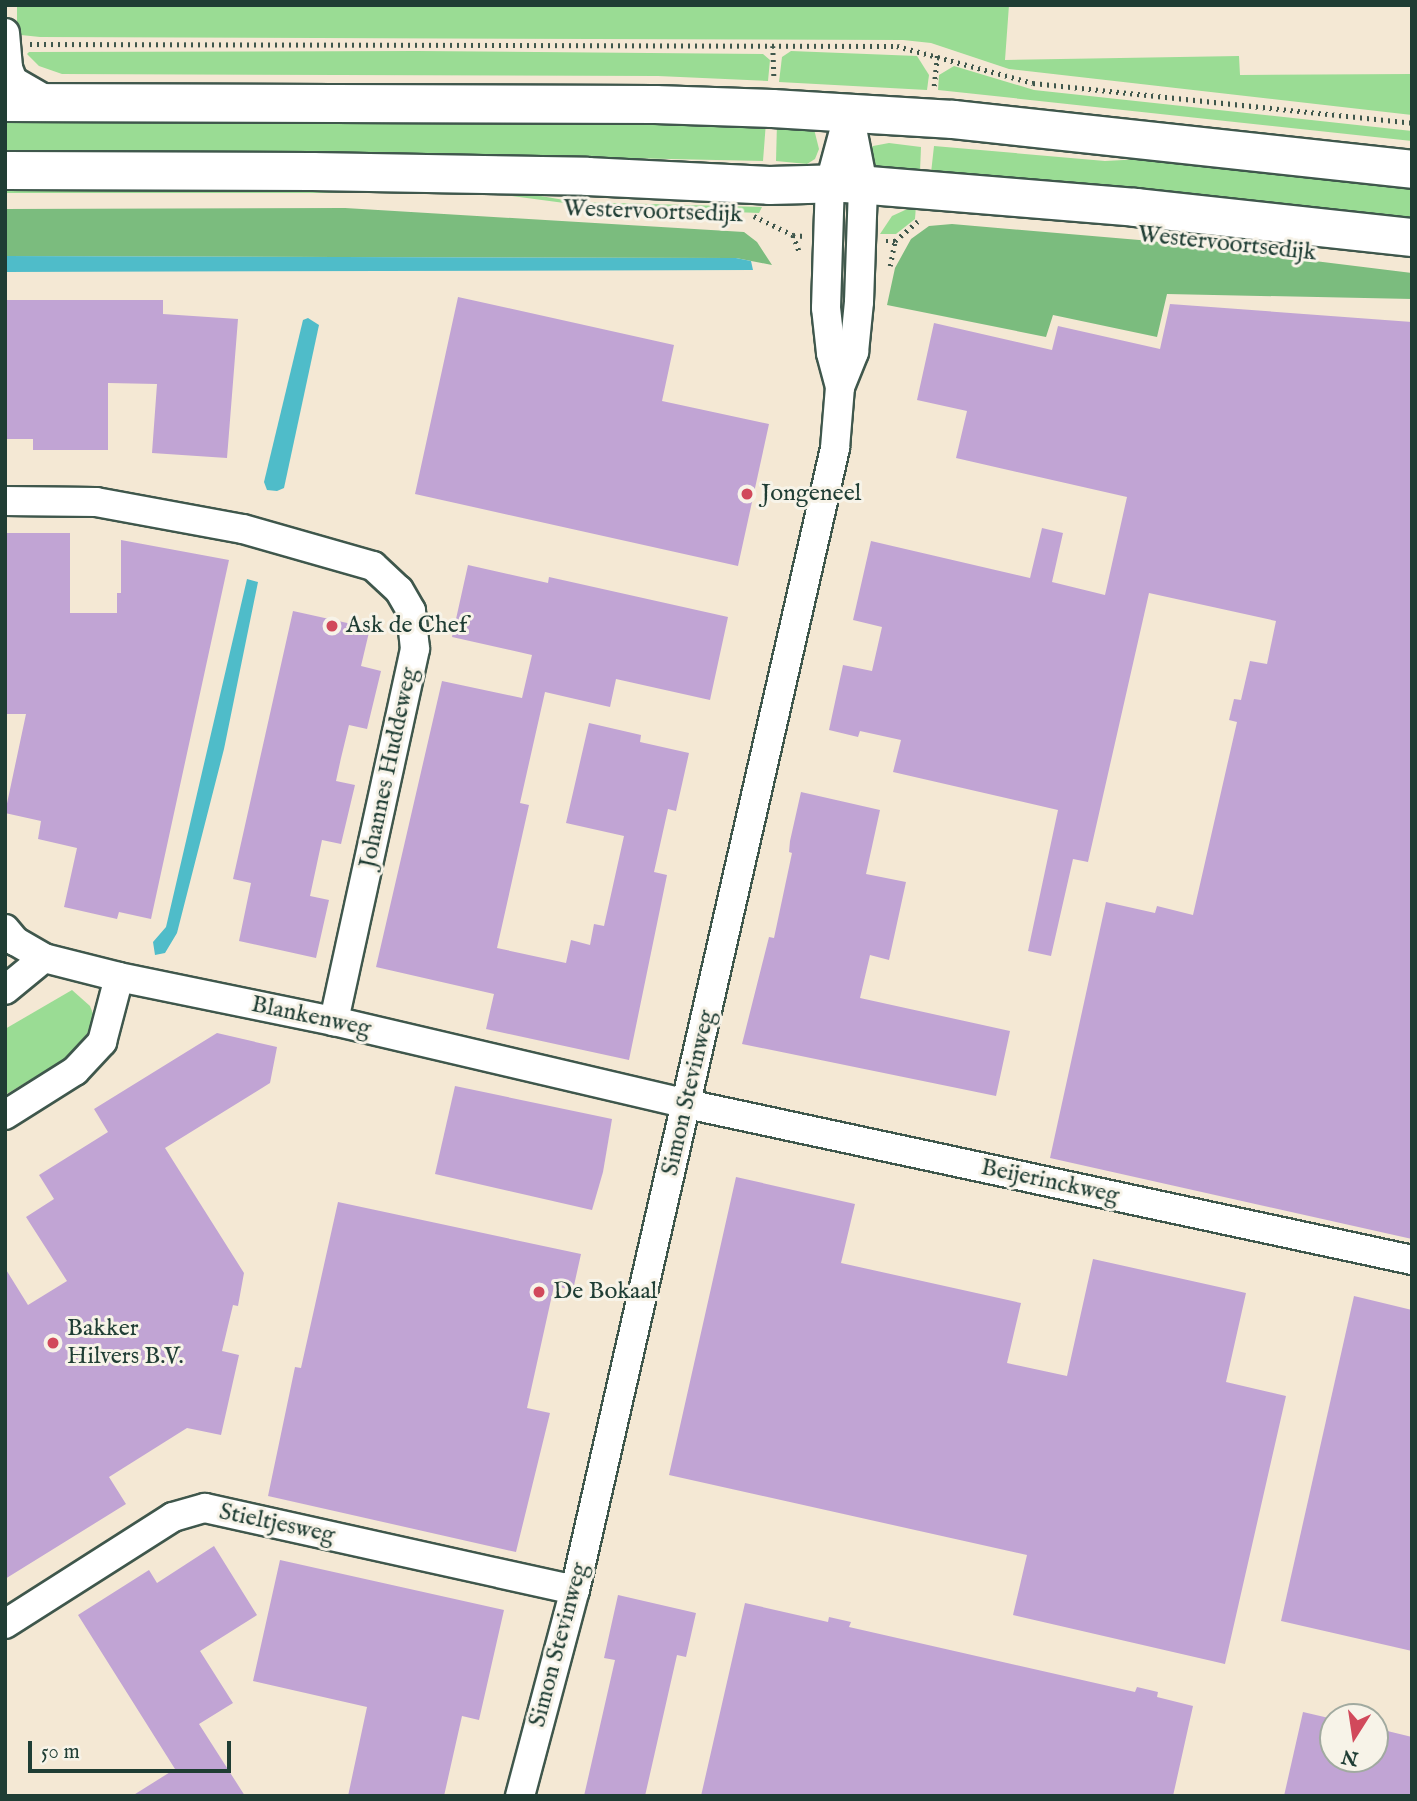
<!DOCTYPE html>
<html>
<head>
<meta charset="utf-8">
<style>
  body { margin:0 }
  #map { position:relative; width:1417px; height:1801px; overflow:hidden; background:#f4e8d4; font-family:"IM FELL English",serif }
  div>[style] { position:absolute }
  .green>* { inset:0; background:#9adc94 }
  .forest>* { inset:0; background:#7bbc7e }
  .water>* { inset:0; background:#4fbcc9 }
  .building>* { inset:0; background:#c1a4d4 }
  .path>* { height:4.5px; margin-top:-2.25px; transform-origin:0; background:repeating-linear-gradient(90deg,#3f574c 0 2px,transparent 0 7px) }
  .roads { filter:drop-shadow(2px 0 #3f574c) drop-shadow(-2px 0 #3f574c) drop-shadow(0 2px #3f574c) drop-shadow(0 -2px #3f574c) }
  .minor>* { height:28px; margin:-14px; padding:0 14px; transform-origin:14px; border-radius:14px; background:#fff }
  .major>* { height:37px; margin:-18.5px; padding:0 18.5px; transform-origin:18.5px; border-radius:18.5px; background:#fff }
  .dots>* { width:19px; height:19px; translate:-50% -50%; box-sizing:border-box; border:4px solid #f7f3e8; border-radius:50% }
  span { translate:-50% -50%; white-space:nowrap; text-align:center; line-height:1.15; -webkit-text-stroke:6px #f7f3e8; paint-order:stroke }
  .street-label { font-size:24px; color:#1f3d34 }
  .poi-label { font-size:24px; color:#1f3d34 }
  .left { translate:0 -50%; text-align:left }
  .frame { position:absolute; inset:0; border:7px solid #1f3d34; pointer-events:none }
  .north { position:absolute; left:1319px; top:1703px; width:70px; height:70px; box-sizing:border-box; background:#f7f3e8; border:2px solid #a1aaa0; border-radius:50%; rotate:192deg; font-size:19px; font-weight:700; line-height:28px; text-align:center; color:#1f3d34 }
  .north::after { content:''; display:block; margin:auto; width:24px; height:32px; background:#d1495b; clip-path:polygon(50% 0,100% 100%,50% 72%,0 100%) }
  .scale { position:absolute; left:28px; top:1741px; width:203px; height:32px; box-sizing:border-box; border:4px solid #1f3d34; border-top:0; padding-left:9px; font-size:21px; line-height:24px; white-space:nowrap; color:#1f3d34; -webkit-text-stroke:5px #f7f3e8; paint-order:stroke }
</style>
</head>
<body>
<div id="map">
  <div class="green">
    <i style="clip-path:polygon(17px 5px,1009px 5px,1005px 60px,1239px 56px,1240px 75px,1412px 74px,1412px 115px,1009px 69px,931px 43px,903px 40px,40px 37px,21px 35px,17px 30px)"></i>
    <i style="clip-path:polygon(417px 51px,763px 54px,770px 60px,768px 81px,658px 76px,62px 74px,39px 66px,27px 54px,29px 52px)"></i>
    <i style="clip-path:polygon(791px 51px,917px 56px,929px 75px,927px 90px,779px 82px,782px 57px)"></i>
    <i style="clip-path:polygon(954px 66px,1034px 90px,1412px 131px,1412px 141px,938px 90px,939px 75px)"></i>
    <i style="clip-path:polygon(5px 117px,766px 122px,763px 161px,444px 154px,211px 158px,5px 156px)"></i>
    <i style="clip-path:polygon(777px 123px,804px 124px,814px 129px,819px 149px,815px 159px,807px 164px,776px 161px)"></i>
    <i style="clip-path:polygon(889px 143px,921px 147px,920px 172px,874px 167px,868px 153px,873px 146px)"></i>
    <i style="clip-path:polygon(934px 146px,1105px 161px,1198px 156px,1412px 185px,1412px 223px,1047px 180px,931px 173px)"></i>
    <i style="clip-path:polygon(5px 187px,487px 187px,576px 202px,762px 207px,759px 213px,587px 206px,504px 195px,408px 193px,5px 193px)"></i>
    <i style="clip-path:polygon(916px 205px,915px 219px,896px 234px,880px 234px,892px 216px)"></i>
    <i style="clip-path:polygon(72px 990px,90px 1006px,94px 1016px,87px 1034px,65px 1059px,5px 1095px,5px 1029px)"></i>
  </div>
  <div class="forest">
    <i style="clip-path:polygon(345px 208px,744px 232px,757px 242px,772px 265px,736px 258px,5px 256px,5px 209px)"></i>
    <i style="clip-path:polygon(952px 224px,1151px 241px,1412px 273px,1412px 299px,1167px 294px,1157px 337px,1053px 315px,1046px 337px,887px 305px,895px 268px,911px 239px,929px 226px)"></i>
  </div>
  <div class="water">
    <i style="clip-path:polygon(5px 256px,736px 258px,751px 261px,753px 270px,5px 272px)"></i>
    <i style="clip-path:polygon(308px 318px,319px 325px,284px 488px,277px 491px,267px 490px,264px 482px,303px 320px)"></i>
    <i style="clip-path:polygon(247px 579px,258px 582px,224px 749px,177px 933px,165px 953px,155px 955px,153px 942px,166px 927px)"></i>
  </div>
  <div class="building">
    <i style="clip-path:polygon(458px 297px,674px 345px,662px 401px,769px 424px,738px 566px,415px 494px)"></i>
    <i style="clip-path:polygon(5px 300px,163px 300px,163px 314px,238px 319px,227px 458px,152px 453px,157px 384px,108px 383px,108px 450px,33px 450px,33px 439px,5px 439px)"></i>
    <i style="clip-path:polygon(1170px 304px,1412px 322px,1412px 1239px,1050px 1158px,1106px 902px,1155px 913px,1157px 906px,1193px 915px,1237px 722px,1229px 720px,1234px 699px,1241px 700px,1250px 661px,1267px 664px,1276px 621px,1149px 593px,1088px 862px,1073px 859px,1051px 956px,1028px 951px,1058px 810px,893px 772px,901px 740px,860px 731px,858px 737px,829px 730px,843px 665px,872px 671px,882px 627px,853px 620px,871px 541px,1030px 578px,1042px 528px,1063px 533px,1052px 582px,1105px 595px,1127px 497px,956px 458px,967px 411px,917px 400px,934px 323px,1052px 350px,1058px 326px,1160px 349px)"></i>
    <i style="clip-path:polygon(5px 533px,70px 533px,70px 613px,117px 613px,117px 593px,121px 593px,121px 540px,229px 560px,151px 919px,119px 912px,117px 919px,64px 907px,77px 848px,38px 839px,41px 821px,5px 813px,26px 714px,5px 714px)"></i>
    <i style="clip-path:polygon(468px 565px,548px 583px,549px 577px,728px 617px,710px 700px,616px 679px,610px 707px,545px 692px,520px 803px,529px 805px,497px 948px,566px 963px,571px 940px,590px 945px,594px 924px,604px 926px,624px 836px,566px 823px,589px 723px,641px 735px,640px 742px,689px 753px,676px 811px,668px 809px,654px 872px,667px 875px,629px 1060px,486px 1029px,494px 994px,376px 967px,442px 681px,522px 698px,532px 655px,452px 637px)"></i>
    <i style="clip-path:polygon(293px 611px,370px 628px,361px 666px,381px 671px,367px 729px,349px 725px,341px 758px,336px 781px,355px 785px,341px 844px,322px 840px,310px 896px,329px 900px,316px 958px,239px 941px,251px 883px,233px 879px)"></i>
    <i style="clip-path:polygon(801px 792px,880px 810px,866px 874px,906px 882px,889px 960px,870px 955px,860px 998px,1010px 1031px,996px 1096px,742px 1044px,769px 937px,774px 938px,792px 853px,789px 852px,790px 841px)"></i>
    <i style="clip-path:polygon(217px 1033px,277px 1047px,270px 1083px,165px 1148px,244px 1273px,238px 1306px,233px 1305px,222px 1351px,239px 1355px,221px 1435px,187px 1428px,109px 1477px,126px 1504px,5px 1579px,5px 1268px,28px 1305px,67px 1281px,26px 1217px,54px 1199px,39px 1175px,108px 1132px,94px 1109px)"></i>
    <i style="clip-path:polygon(455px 1086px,612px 1119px,603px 1172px,592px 1210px,435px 1174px)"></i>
    <i style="clip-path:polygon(736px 1177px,855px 1204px,841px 1263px,1021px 1303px,1007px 1363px,1067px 1376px,1093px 1259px,1246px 1293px,1226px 1382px,1286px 1396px,1225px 1664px,1013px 1615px,1027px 1555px,669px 1475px)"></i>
    <i style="clip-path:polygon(338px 1202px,581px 1254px,573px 1290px,554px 1286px,527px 1408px,550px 1413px,516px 1552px,268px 1496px,295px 1367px,301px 1368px)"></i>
    <i style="clip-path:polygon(1354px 1296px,1412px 1310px,1412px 1651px,1281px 1621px)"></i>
    <i style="clip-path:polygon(214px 1546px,257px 1615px,200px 1651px,233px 1703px,199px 1724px,245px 1796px,132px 1796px,175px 1769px,78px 1615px,149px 1570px,157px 1583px)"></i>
    <i style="clip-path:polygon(280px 1560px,504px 1610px,479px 1720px,462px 1716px,444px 1796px,348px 1796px,367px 1707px,253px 1681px)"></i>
    <i style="clip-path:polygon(618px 1595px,696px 1613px,686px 1657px,677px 1655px,645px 1796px,584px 1796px,615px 1660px,604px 1658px)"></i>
    <i style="clip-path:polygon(745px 1603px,828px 1622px,829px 1617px,851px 1622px,849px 1627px,1135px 1692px,1137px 1687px,1158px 1692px,1157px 1697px,1193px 1706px,1173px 1796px,701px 1796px)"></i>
    <i style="clip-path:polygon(1303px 1712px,1333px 1719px,1333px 1759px,1375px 1759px,1375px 1728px,1412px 1737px,1412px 1796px,1284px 1796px)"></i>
  </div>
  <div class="path">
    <i style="left:30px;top:44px;width:867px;rotate:0.13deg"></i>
    <i style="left:897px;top:46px;width:141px;rotate:15.2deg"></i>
    <i style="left:1033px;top:83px;width:381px;rotate:6deg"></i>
    <i style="left:773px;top:46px;width:30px;rotate:88deg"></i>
    <i style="left:934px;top:86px;width:31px;rotate:-84deg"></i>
    <i style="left:754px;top:216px;width:43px;rotate:26deg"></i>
    <i style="left:793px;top:235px;width:11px;rotate:5deg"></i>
    <i style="left:793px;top:235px;width:17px;rotate:69deg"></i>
    <i style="left:886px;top:241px;width:9px"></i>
    <i style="left:895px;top:241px;width:30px;rotate:-41deg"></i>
    <i style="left:890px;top:266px;width:25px;rotate:-79deg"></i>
  </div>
  <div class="roads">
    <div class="minor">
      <i style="left:5px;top:33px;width:35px;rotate:85deg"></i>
      <i style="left:8px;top:68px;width:14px;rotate:69deg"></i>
      <i style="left:13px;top:81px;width:40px;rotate:29.7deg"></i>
      <i style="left:840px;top:387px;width:35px;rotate:-105deg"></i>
      <i style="left:831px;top:353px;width:45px;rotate:-96.3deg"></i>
      <i style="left:826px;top:308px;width:125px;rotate:-88.2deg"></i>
      <i style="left:830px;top:183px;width:65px;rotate:-74.9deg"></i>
      <i style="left:5px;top:501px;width:91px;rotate:0.6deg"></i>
      <i style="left:96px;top:502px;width:149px;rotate:10.4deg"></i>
      <i style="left:243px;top:529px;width:135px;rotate:15.9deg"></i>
      <i style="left:373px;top:566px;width:35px;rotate:43deg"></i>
      <i style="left:399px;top:590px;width:24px;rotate:60deg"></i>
      <i style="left:411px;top:611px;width:38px;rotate:84deg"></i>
      <i style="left:415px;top:649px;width:381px;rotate:102.3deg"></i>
      <i style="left:5px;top:929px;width:16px;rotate:50deg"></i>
      <i style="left:15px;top:941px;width:34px;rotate:30deg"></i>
      <i style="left:44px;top:958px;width:77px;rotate:14.2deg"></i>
      <i style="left:119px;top:977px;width:219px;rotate:11.6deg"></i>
      <i style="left:334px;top:1021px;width:363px;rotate:13.2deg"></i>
      <i style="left:687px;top:1104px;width:742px;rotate:12.14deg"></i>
      <i style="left:5px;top:990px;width:50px;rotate:-39.4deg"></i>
      <i style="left:5px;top:1115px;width:83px;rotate:-32.2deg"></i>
      <i style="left:75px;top:1071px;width:40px;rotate:-47deg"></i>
      <i style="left:102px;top:1042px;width:67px;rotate:-75.3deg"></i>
      <i style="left:5px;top:1624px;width:199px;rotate:-32.5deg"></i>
      <i style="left:173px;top:1517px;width:33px;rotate:-16deg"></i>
      <i style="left:205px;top:1508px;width:379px;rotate:12.5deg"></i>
      <i style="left:520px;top:1796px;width:213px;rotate:-75.1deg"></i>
      <i style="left:575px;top:1590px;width:1171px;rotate:-77.17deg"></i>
      <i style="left:835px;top:448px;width:61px;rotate:-85.3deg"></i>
      <i style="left:840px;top:387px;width:38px;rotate:-68deg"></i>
      <i style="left:854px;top:352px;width:50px;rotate:-84.3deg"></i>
      <i style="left:859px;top:302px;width:117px;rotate:-88deg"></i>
      <i style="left:863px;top:185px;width:73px;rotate:-101deg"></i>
    </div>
    <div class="major">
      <i style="left:5px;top:102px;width:650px;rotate:0.18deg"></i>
      <i style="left:655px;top:104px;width:117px;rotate:2deg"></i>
      <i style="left:772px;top:108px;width:181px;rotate:3.5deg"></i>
      <i style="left:953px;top:119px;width:462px;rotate:6.2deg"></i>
      <i style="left:5px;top:170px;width:307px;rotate:0.2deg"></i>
      <i style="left:312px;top:171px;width:275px;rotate:1deg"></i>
      <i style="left:587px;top:176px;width:182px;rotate:2.8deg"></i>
      <i style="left:769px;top:185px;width:76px;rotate:-1.5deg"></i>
      <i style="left:845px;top:183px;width:291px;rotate:4.7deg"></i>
      <i style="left:1135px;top:207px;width:279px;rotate:6.2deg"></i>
    </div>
  </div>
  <div class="dots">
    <i style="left:747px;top:494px;background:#d1495b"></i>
    <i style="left:332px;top:626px;background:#d1495b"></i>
    <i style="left:539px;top:1292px;background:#d1495b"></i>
    <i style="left:53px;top:1343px;background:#d1495b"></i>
  </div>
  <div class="street-label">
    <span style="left:653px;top:212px;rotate:2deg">Westervoortsedijk</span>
    <span style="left:1227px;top:244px;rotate:6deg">Westervoortsedijk</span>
    <span style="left:389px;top:768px;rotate:-78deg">Johannes Huddeweg</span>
    <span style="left:311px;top:1017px;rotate:12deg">Blankenweg</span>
    <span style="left:689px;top:1093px;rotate:-77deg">Simon Stevinweg</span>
    <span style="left:1050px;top:1182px;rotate:12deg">Beijerinckweg</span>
    <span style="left:277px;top:1524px;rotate:12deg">Stieltjesweg</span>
    <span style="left:559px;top:1645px;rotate:-75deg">Simon Stevinweg</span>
  </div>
  <div class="poi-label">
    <span class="left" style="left:761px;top:494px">Jongeneel</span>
    <span class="left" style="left:346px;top:626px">Ask de Chef</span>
    <span class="left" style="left:553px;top:1292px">De Bokaal</span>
    <span class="left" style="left:67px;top:1343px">Bakker<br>Hilvers B.V.</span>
  </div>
  <div class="frame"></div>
  <div class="north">N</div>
  <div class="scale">50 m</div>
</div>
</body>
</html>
